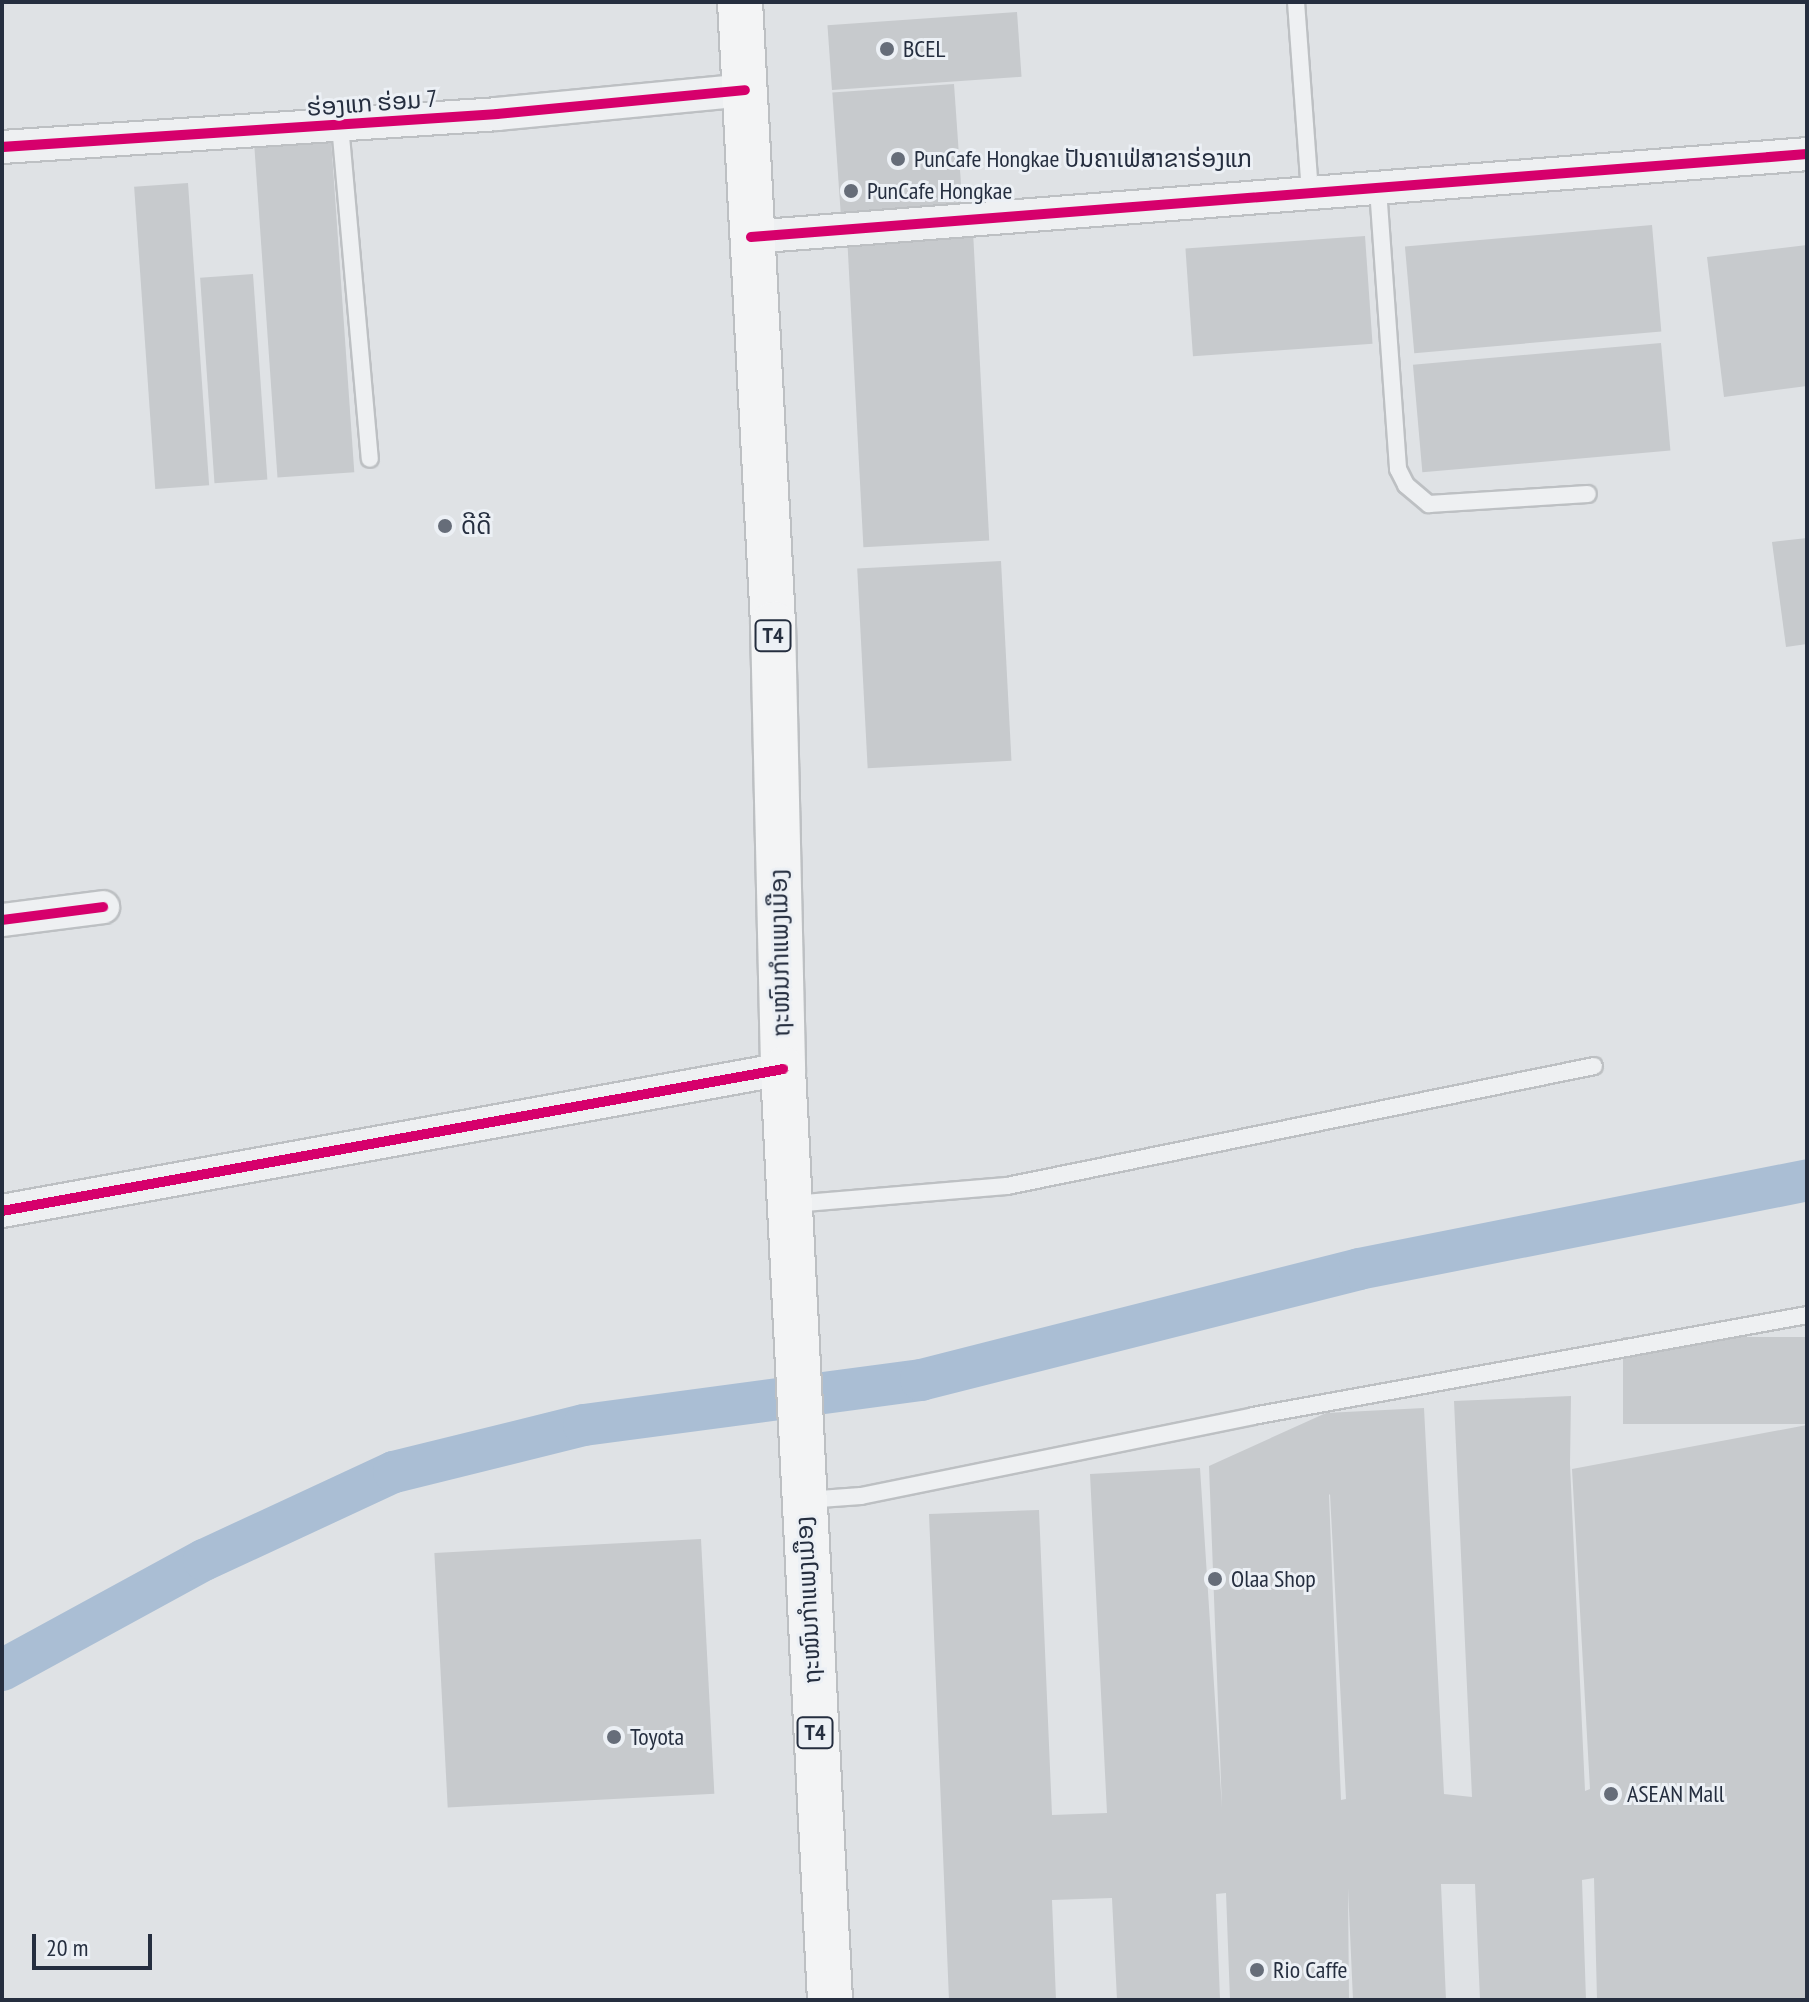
<!DOCTYPE html>
<html>
<head>
<meta charset="utf-8">
<style>
  body { margin:0 }
  #map { position:relative; width:1809px; height:2002px; overflow:hidden; background:#dfe2e5; font-family:"PT Sans Narrow","Noto Sans Lao",sans-serif }
  div>[style] { position:absolute }
  .canal>* { height:42px; margin:-21px; padding:0 21px; transform-origin:21px; border-radius:21px; background:#aabed4 }
  .building>* { inset:0; background:#c7cacd; transform-origin:0 0 }
  .roads { filter:drop-shadow(2px 0 #bdc0c3) drop-shadow(-2px 0 #bdc0c3) drop-shadow(0 2px #bdc0c3) drop-shadow(0 -2px #bdc0c3) }
  .service>* { height:16px; margin:-8px; padding:0 8px; transform-origin:8px; border-radius:8px; background:#eef0f2 }
  .minor>* { height:32px; margin:-16px; padding:0 16px; transform-origin:16px; border-radius:16px; background:#eef0f2 }
  .primary>* { height:44px; margin:-22px; padding:0 22px; transform-origin:22px; border-radius:22px; background:#f3f4f5 }
  .cycleway>* { height:10px; margin:-5px; padding:0 5px; transform-origin:5px; border-radius:5px; background:#d6006c }
  .dots>* { width:22px; height:22px; translate:-50% -50%; box-sizing:border-box; border:4px solid #ecf0f5; border-radius:50% }
  span { translate:-50% -50%; white-space:nowrap; text-align:center; line-height:1.15; -webkit-text-stroke:6px #ecf0f5; paint-order:stroke }
  .shield-label span { padding:2px 6px; background:#ecf0f5; border:2px solid; border-radius:6px; -webkit-text-stroke-width:0 }
  .shield-label { font-size:22px; color:#252e3f; font-weight:700 }
  .poi-label { font-size:24px; color:#252e3f }
  .left { translate:0 -50%; text-align:left }
  .street-label { font-size:24px; color:#252e3f }
  .frame { position:absolute; inset:0; border:4px solid #252e3f; pointer-events:none }
  .scale { position:absolute; left:32px; top:1934px; width:120px; height:36px; box-sizing:border-box; border:4px solid #252e3f; border-top:0; padding-left:10px; font-size:24px; line-height:28px; white-space:nowrap; color:#252e3f; -webkit-text-stroke:6px #ecf0f5; paint-order:stroke }
</style>
</head>
<body>
<div id="map">
  <div class="canal">
    <i style="left:2px;top:1670px;width:230px;rotate:-28.6deg"></i>
    <i style="left:204px;top:1560px;width:209px;rotate:-24.9deg"></i>
    <i style="left:394px;top:1472px;width:196px;rotate:-13.9deg"></i>
    <i style="left:584px;top:1425px;width:340px;rotate:-7.6deg"></i>
    <i style="left:921px;top:1380px;width:452px;rotate:-14.2deg"></i>
    <i style="left:1359px;top:1269px;width:457px;rotate:-11.2deg"></i>
  </div>
  <div class="building">
    <i style="left:1017px;top:12px;width:65px;height:190px;rotate:86deg"></i>
    <i style="left:954px;top:84px;width:122px;height:122px;rotate:86deg"></i>
    <i style="left:331px;top:139px;width:334px;height:77px;rotate:86deg"></i>
    <i style="left:188px;top:183px;width:303px;height:54px;rotate:86deg"></i>
    <i style="left:1652px;top:225px;width:107px;height:248px;rotate:85deg"></i>
    <i style="left:973px;top:231px;width:310px;height:126px;rotate:87deg"></i>
    <i style="left:1365px;top:236px;width:108px;height:180px;rotate:86deg"></i>
    <i style="clip-path:polygon(1807px 245px,1807px 386px,1724px 397px,1707px 257px)"></i>
    <i style="left:253px;top:274px;width:206px;height:53px;rotate:86deg"></i>
    <i style="left:1661px;top:343px;width:108px;height:249px;rotate:85deg"></i>
    <i style="clip-path:polygon(1807px 538px,1807px 644px,1786px 647px,1772px 542px)"></i>
    <i style="left:1001px;top:561px;width:200px;height:144px;rotate:87deg"></i>
    <i style="left:1807px;top:1337px;width:87px;height:184px;rotate:90deg"></i>
    <i style="clip-path:polygon(evenodd,1571px 1396px,1570px 1464px,1585px 1791px,1590px 1789px,1572px 1469px,1807px 1425px,1807px 2000px,1597px 2000px,1594px 1878px,1582px 1880px,1586px 2000px,1480px 2000px,1475px 1884px,1441px 1884px,1446px 2000px,1353px 2000px,1348px 1888px,1349px 2000px,1230px 2000px,1226px 1893px,1216px 1894px,1220px 2000px,1117px 2000px,1112px 1898px,1052px 1900px,1056px 2000px,949px 2000px,929px 1514px,1039px 1510px,1052px 1815px,1107px 1813px,1090px 1474px,1200px 1468px,1222px 1808px,1209px 1466px,1326px 1413px,1424px 1408px,1444px 1794px,1472px 1797px,1454px 1401px,1571px 1396px,1330px 1494px,1346px 1799px,1341px 1800px,1329px 1495px,1330px 1494px)"></i>
    <i style="left:701px;top:1539px;width:255px;height:267px;rotate:87deg"></i>
  </div>
  <div class="roads">
    <div class="service">
      <i style="left:1296px;top:2px;width:193px;rotate:85.8deg"></i>
      <i style="left:340px;top:125px;width:335px;rotate:84.9deg"></i>
      <i style="left:1378px;top:189px;width:281px;rotate:85.9deg"></i>
      <i style="left:1398px;top:469px;width:18px;rotate:63deg"></i>
      <i style="left:1406px;top:485px;width:30px;rotate:40deg"></i>
      <i style="left:1429px;top:504px;width:159px;rotate:-3.6deg"></i>
      <i style="left:792px;top:1204px;width:216px;rotate:-4.8deg"></i>
      <i style="left:1007px;top:1186px;width:599px;rotate:-11.55deg"></i>
      <i style="left:806px;top:1500px;width:55px;rotate:-4.2deg"></i>
      <i style="left:861px;top:1496px;width:400px;rotate:-11.5deg"></i>
      <i style="left:1253px;top:1416px;width:563px;rotate:-10.33deg"></i>
    </div>
    <div class="minor">
      <i style="left:2px;top:147px;width:496px;rotate:-3.8deg"></i>
      <i style="left:497px;top:114px;width:249px;rotate:-5.5deg"></i>
      <i style="left:751px;top:237px;width:1059px;rotate:-4.49deg"></i>
      <i style="left:2px;top:920px;width:102px;rotate:-7.3deg"></i>
      <i style="left:2px;top:1211px;width:794px;rotate:-10.3deg"></i>
    </div>
    <div class="primary">
      <i style="left:740px;top:2px;width:623px;rotate:86.96deg"></i>
      <i style="left:773px;top:624px;width:445px;rotate:88.7deg"></i>
      <i style="left:783px;top:1069px;width:932px;rotate:87.11deg"></i>
    </div>
  </div>
  <div class="cycleway">
    <i style="left:2px;top:147px;width:496px;rotate:-3.8deg"></i>
    <i style="left:497px;top:114px;width:249px;rotate:-5.5deg"></i>
    <i style="left:751px;top:237px;width:1059px;rotate:-4.49deg"></i>
    <i style="left:2px;top:920px;width:102px;rotate:-7.3deg"></i>
    <i style="left:2px;top:1211px;width:794px;rotate:-10.3deg"></i>
  </div>
  <div class="dots">
    <i style="left:887px;top:49px;background:#666d79"></i>
    <i style="left:898px;top:159px;background:#666d79"></i>
    <i style="left:851px;top:191px;background:#666d79"></i>
    <i style="left:445px;top:526px;background:#666d79"></i>
    <i style="left:1215px;top:1579px;background:#666d79"></i>
    <i style="left:614px;top:1737px;background:#666d79"></i>
    <i style="left:1611px;top:1794px;background:#666d79"></i>
    <i style="left:1257px;top:1970px;background:#666d79"></i>
  </div>
  <div class="shield-label">
    <span style="left:773px;top:636px">T4</span>
    <span style="left:815px;top:1733px">T4</span>
  </div>
  <div class="poi-label">
    <span class="left" style="left:903px;top:49px">BCEL</span>
    <span class="left" style="left:914px;top:159px">PunCafe Hongkae ປັນຄາເຟ່ສາຂາຮ່ອງແກ</span>
    <span class="left" style="left:867px;top:191px">PunCafe Hongkae</span>
    <span class="left" style="left:461px;top:526px">ດີດີ</span>
    <span class="left" style="left:1231px;top:1579px">Olaa Shop</span>
    <span class="left" style="left:630px;top:1737px">Toyota</span>
    <span class="left" style="left:1627px;top:1794px">ASEAN Mall</span>
    <span class="left" style="left:1273px;top:1970px">Rio Caffe</span>
  </div>
  <div class="street-label">
    <span style="left:372px;top:103px;rotate:-4deg">ຮ່ອງແກ ຮ່ອມ 7</span>
    <span style="left:780px;top:953px;rotate:-91deg">ຖະໜົນກຳແພງເມືອງ</span>
    <span style="left:808px;top:1600px;rotate:-93deg">ຖະໜົນກຳແພງເມືອງ</span>
  </div>
  <div class="frame"></div>
  <div class="scale">20 m</div>
</div>
</body>
</html>
